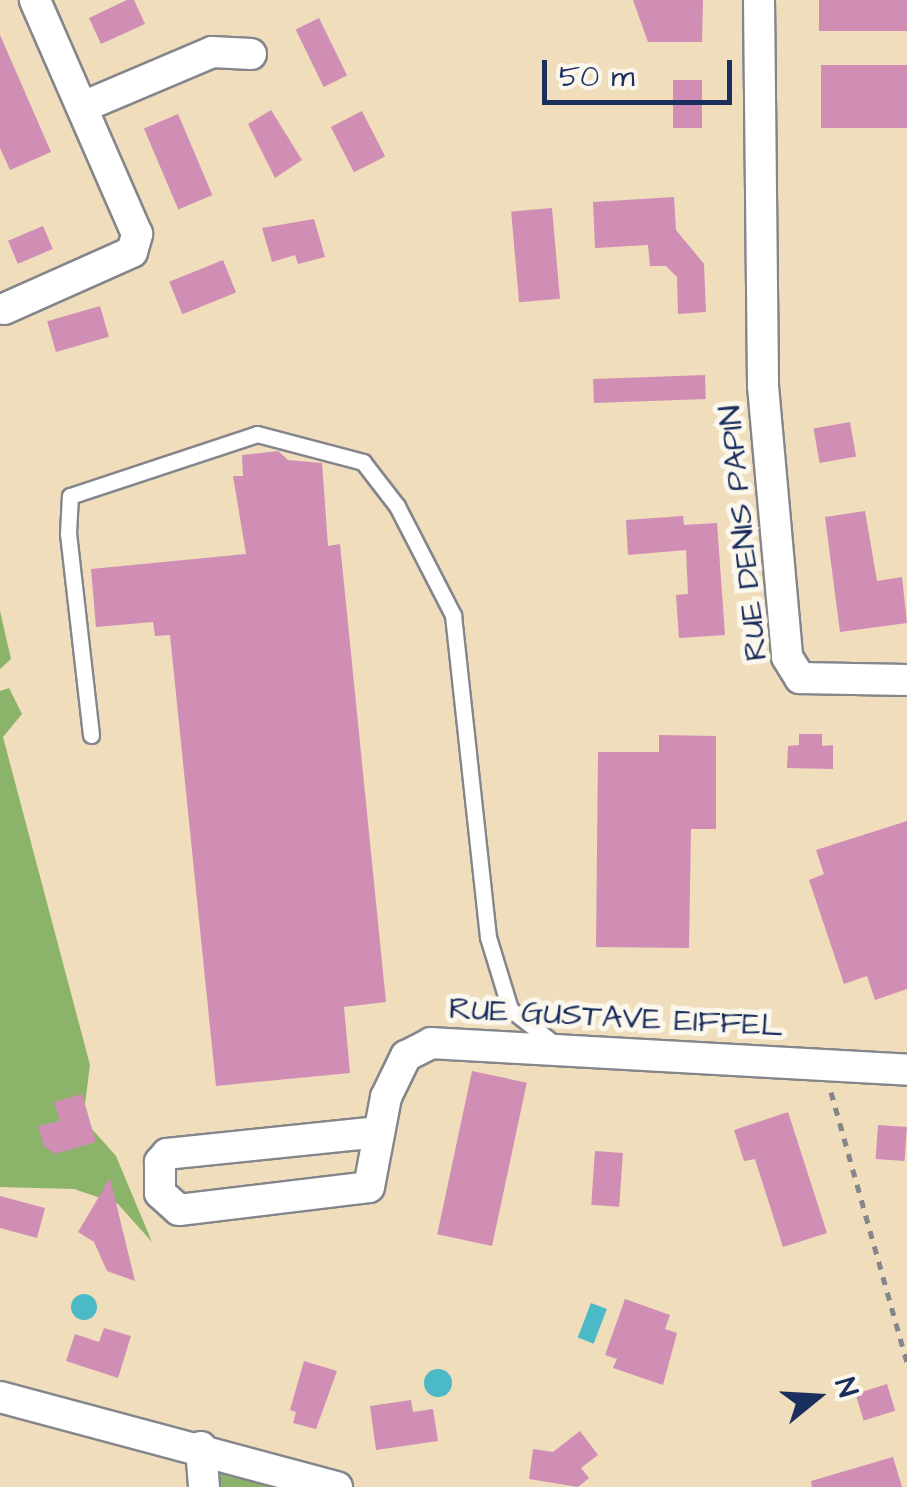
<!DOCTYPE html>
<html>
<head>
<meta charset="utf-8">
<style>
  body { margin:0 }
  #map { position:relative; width:907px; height:1487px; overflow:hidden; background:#efddbb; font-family:"Architects Daughter",sans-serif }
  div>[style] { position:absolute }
  .forest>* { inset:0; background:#8bb369 }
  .water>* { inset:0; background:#4bb9c6; transform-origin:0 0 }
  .round { border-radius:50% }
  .building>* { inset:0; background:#d08eb5; transform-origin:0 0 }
  .path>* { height:5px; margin-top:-2.5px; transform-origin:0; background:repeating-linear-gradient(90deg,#85868c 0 8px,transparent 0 16px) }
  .roads { filter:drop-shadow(2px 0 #85868c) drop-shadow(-2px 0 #85868c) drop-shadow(0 2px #85868c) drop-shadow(0 -2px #85868c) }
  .lane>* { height:15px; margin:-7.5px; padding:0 7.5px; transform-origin:7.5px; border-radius:7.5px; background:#fff }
  .street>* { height:30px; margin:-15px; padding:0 15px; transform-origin:15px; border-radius:15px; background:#fff }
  span { translate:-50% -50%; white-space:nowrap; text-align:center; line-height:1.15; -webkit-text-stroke:10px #fbf7ec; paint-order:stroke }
  .street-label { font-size:32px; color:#1b2f5e }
  .north { position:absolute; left:767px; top:1347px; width:100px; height:100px; -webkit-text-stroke:8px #fbf7ec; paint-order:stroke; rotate:72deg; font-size:28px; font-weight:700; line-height:40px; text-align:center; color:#1b2f5e }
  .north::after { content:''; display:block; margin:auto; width:35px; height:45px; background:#1b2f5e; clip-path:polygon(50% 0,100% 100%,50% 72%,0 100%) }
  .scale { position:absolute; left:542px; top:60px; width:190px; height:45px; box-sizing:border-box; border:5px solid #1b2f5e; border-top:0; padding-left:12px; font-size:30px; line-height:35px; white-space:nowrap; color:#1b2f5e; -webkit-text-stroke:8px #fbf7ec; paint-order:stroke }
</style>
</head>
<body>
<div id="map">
  <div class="forest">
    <i style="clip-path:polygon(0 611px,11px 659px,0 669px)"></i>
    <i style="clip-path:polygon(9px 688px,22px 714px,3px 737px,90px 1065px,83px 1119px,116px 1156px,152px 1242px,118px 1204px,74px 1189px,0 1187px,0 691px)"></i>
    <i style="clip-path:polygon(220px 1469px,279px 1487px,218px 1487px)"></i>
  </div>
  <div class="water">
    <i class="round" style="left:71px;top:1294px;width:26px;height:26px"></i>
    <i style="left:591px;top:1303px;width:17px;height:37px;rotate:21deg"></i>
    <i class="round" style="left:424px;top:1369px;width:28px;height:28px"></i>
  </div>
  <div class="building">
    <i style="clip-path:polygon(127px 0,134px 0,145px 24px,101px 44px,89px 18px)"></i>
    <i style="clip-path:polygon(633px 0,703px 0,702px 42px,648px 42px)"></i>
    <i style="left:819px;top:0;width:88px;height:31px"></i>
    <i style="left:319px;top:18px;width:64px;height:26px;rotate:64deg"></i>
    <i style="clip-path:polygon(0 35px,51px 152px,10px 170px,0 148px)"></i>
    <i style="left:907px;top:65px;width:63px;height:86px;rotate:90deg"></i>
    <i style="left:673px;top:80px;width:29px;height:48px"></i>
    <i style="clip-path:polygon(271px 110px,302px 160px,275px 178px,248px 124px)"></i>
    <i style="left:362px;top:111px;width:51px;height:35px;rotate:63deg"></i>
    <i style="left:178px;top:114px;width:88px;height:37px;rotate:67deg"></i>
    <i style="clip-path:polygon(674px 197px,676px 230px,704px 264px,706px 312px,678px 314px,677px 277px,666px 266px,650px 266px,648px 245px,595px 248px,593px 202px)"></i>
    <i style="left:552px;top:208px;width:91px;height:41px;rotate:85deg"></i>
    <i style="clip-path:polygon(314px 219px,325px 257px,298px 264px,295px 255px,272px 262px,262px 228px)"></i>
    <i style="left:43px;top:226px;width:25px;height:38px;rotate:67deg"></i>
    <i style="left:223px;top:260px;width:35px;height:58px;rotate:68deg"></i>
    <i style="left:100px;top:306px;width:32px;height:55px;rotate:74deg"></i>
    <i style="left:705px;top:375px;width:24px;height:112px;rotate:88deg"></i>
    <i style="left:850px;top:422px;width:35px;height:37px;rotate:80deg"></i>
    <i style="clip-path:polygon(278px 451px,288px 460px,322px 463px,328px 546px,340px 544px,386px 1002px,344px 1007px,350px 1073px,216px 1086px,170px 635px,155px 636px,153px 622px,96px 627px,91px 569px,246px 554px,233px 476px,243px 476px,242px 455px)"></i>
    <i style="clip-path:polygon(865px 511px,877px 581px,902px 577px,907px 623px,840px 632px,825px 517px)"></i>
    <i style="clip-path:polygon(683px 516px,684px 525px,717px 523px,725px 635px,679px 638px,676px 595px,688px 594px,686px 550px,628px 555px,626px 520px)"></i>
    <i style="clip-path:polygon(799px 734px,822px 734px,822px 746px,833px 745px,833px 769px,787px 768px,788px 746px,799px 745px)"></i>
    <i style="clip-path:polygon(659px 735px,716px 736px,716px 829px,691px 829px,689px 948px,596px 947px,598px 752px,659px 752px)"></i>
    <i style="clip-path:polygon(907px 821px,907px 989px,875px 1000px,867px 976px,844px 984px,809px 880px,824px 874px,816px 850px)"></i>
    <i style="left:472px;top:1071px;width:56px;height:167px;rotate:12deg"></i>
    <i style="clip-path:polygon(82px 1094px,96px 1142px,55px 1154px,44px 1146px,38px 1126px,60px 1121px,54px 1102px)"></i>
    <i style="clip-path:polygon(788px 1112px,827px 1233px,783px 1247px,755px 1159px,744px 1161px,734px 1130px)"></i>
    <i style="left:878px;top:1125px;width:29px;height:34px;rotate:4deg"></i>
    <i style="left:595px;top:1151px;width:28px;height:54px;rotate:4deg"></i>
    <i style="clip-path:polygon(110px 1178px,135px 1281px,107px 1271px,94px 1242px,78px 1232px)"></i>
    <i style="clip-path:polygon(0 1196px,45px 1208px,37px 1238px,0 1228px)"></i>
    <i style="clip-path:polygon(625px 1299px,670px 1315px,665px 1329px,677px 1333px,663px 1385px,613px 1368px,617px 1359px,605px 1355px)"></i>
    <i style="clip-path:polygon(104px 1328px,131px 1336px,118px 1378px,66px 1361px,75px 1334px,99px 1342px)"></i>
    <i style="clip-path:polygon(304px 1361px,337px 1371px,316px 1429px,293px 1423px,296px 1412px,290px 1410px)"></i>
    <i style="left:887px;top:1384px;width:28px;height:33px;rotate:73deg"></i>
    <i style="clip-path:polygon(411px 1400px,413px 1412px,433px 1409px,438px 1441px,376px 1450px,370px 1406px)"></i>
    <i style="clip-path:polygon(580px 1431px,598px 1455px,581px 1468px,589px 1478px,578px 1487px,529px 1479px,533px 1449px,553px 1452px)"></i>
    <i style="clip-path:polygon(893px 1457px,902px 1487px,812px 1487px,811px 1481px)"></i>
  </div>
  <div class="path">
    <i style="left:831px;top:1092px;width:281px;rotate:74.3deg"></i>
  </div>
  <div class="roads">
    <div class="lane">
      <i style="left:91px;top:735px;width:203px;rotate:-96.5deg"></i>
      <i style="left:68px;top:533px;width:37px;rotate:-87deg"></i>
      <i style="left:70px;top:496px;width:197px;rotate:-18.3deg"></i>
      <i style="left:257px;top:434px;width:110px;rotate:14.8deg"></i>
      <i style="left:363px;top:462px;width:56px;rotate:52.3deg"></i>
      <i style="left:397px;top:506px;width:123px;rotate:62.8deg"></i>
      <i style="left:453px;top:615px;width:324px;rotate:83.8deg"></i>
      <i style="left:488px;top:937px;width:75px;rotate:73deg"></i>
      <i style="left:510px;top:1009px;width:58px;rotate:38deg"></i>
    </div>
    <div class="street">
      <i style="left:759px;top:0;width:386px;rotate:89.4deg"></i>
      <i style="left:763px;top:386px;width:272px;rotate:84.9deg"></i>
      <i style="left:787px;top:657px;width:25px;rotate:58deg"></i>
      <i style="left:800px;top:678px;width:107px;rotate:1.1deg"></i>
      <i style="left:85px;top:106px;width:138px;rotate:-23deg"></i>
      <i style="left:212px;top:52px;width:39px;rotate:3deg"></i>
      <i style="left:4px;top:309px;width:140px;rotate:-24deg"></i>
      <i style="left:132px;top:252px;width:19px;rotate:-74deg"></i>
      <i style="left:137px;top:234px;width:255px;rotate:-113.6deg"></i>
      <i style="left:379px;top:1132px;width:213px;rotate:174.1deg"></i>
      <i style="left:167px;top:1154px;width:11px;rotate:131deg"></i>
      <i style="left:160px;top:1162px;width:31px;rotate:90deg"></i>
      <i style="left:160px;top:1193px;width:25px;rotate:42deg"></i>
      <i style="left:179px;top:1210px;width:191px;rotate:-6.9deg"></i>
      <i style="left:369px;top:1187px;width:92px;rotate:-79.3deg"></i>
      <i style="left:386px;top:1097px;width:46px;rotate:-64deg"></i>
      <i style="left:406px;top:1056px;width:28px;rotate:-27deg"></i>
      <i style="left:431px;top:1043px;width:477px;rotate:3.2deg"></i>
      <i style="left:0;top:1397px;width:349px;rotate:15deg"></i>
      <i style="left:201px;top:1447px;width:40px;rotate:85.7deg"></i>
    </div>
  </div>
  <div class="street-label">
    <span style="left:744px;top:533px;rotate:-96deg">RUE DENIS PAPIN</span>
    <span style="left:616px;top:1018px;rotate:3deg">RUE GUSTAVE EIFFEL</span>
  </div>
  <div class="north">N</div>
  <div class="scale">50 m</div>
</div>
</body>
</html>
